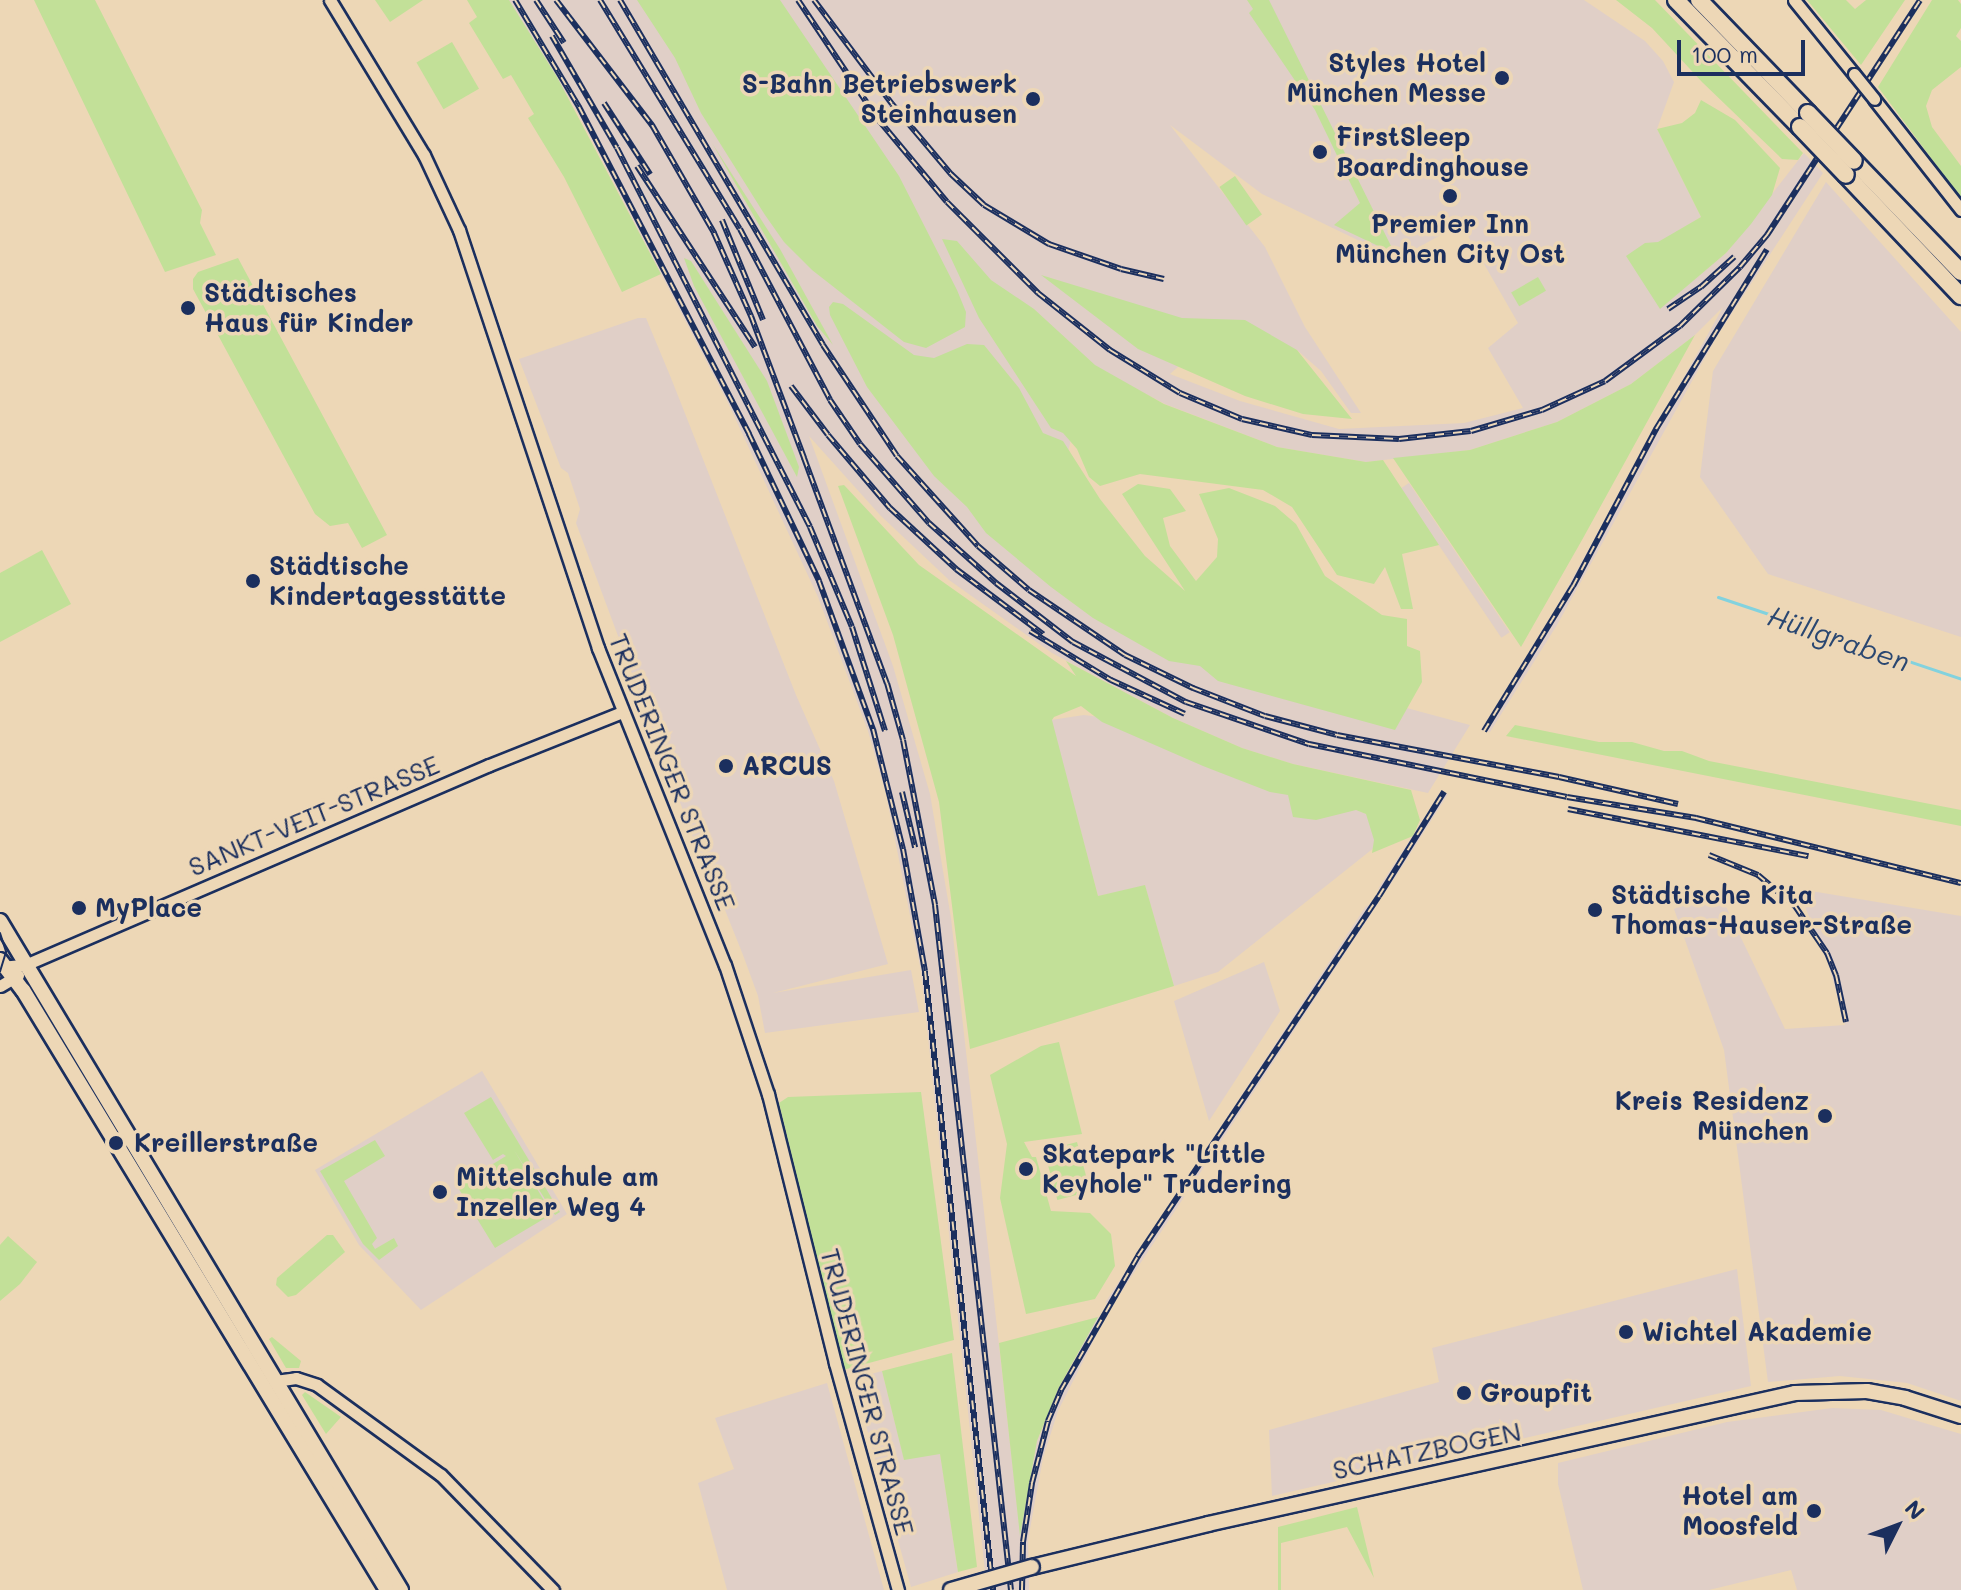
<!DOCTYPE html>
<html>
<head>
<meta charset="utf-8">
<style>
  body { margin:0 }
  #map { position:relative; width:1961px; height:1590px; overflow:hidden; background:#edd7b6; font-family:Mali,sans-serif }
  div>[style] { position:absolute }
  .built>* { inset:0; background:#e0cfc7; transform-origin:0 0 }
  .green>* { inset:0; background:#c2e098; transform-origin:0 0 }
  .stream>* { height:3px; margin:-1.5px; padding:0 1.5px; transform-origin:1.5px; border-radius:1.5px; background:#82d2de }
  .roads { filter:drop-shadow(2px 0 #1b2f5e) drop-shadow(-2px 0 #1b2f5e) drop-shadow(0 2px #1b2f5e) drop-shadow(0 -2px #1b2f5e) }
  .minor>* { height:11px; margin:-5.5px; padding:0 5.5px; transform-origin:5.5px; border-radius:5.5px; background:#edd7b6 }
  .major>* { height:14px; margin:-7px; padding:0 7px; transform-origin:7px; border-radius:7px; background:#edd7b6 }
  .highway>* { height:16px; margin:-8px; padding:0 8px; transform-origin:8px; border-radius:8px; background:#edd7b6 }
  .tram>* { height:2px; margin:-1px; padding:0 1px; transform-origin:1px; border-radius:1px; background:#1b2f5e }
  .rail>* { height:6px; margin-top:-3px; transform-origin:0; background:repeating-linear-gradient(90deg,#edd7b6 0 9px,#1b2f5e 0 18px); box-sizing:border-box; border-block:2px solid #1b2f5e }
  .bridges { filter:drop-shadow(2px 0 #1b2f5e) drop-shadow(-2px 0 #1b2f5e) drop-shadow(0 2px #1b2f5e) drop-shadow(0 -2px #1b2f5e) }
  .minor-bridge>* { height:11px; margin:-5.5px; padding:0 5.5px; transform-origin:5.5px; border-radius:5.5px; background:#edd7b6 }
  .major-bridge>* { height:14px; margin:-7px; padding:0 7px; transform-origin:7px; border-radius:7px; background:#edd7b6 }
  .highway-bridge>* { height:16px; margin:-8px; padding:0 8px; transform-origin:8px; border-radius:8px; background:#edd7b6 }
  .dots>* { width:22px; height:22px; translate:-50% -50%; box-sizing:border-box; border:4px solid #edd7b6; border-radius:50% }
  span { translate:-50% -50%; white-space:nowrap; text-align:center; line-height:1.15; -webkit-text-stroke:7px #edd7b6; paint-order:stroke }
  .poi-label { font-size:26px; color:#1b2f5e; font-weight:700 }
  .right { translate:-100% -50%; text-align:right }
  .left { translate:0 -50%; text-align:left }
  .street-label { font-size:26px; color:#1b2f5e }
  .water-label { font-size:28px; color:#2a4771; font-style:italic }
  .north { position:absolute; left:1857px; top:1486px; width:80px; height:80px; -webkit-text-stroke:6px #edd7b6; paint-order:stroke; rotate:48deg; font-size:22px; font-weight:700; line-height:32px; text-align:center; color:#1b2f5e }
  .north::after { content:''; display:block; margin:auto; width:28px; height:36px; background:#1b2f5e; clip-path:polygon(50% 0,100% 100%,50% 72%,0 100%) }
  .scale { position:absolute; left:1677px; top:40px; width:128px; height:36px; box-sizing:border-box; border:4px solid #1b2f5e; border-top:0; padding-left:10px; font-size:24px; line-height:28px; white-space:nowrap; color:#1b2f5e; -webkit-text-stroke:6px #edd7b6; paint-order:stroke }
</style>
</head>
<body>
<div id="map">
  <div class="built">
    <i style="clip-path:polygon(evenodd,509px 0,1584px 0,1645px 41px,1663px 61px,1674px 82px,1657px 129px,1701px 217px,1658px 243px,1660px 308px,1726px 253px,1804px 153px,1823px 173px,1717px 336px,1557px 625px,1490px 732px,1481px 730px,1544px 630px,1723px 307px,1695px 335px,1631px 384px,1557px 422px,1470px 450px,1366px 462px,1277px 447px,1165px 404px,1146px 394px,1140px 399px,1088px 370px,1066px 460px,1163px 584px,1332px 688px,1470px 725px,1428px 793px,1293px 764px,1242px 748px,1173px 718px,1052px 653px,949px 580px,880px 515px,809px 436px,893px 666px,930px 794px,951px 918px,1020px 1532px,1037px 1441px,1086px 1336px,1098px 1317px,1107px 1314px,1058px 1411px,1043px 1458px,1028px 1540px,1029px 1590px,987px 1590px,921px 971px,886px 794px,868px 731px,818px 597px,728px 403px,576px 110px,509px 0,1170px 125px,1262px 194px,1397px 259px,1461px 224px,1518px 323px,1488px 348px,1523px 408px,1464px 423px,1339px 429px,1240px 401px,1170px 374px,1230px 320px,1297px 350px,1321px 371px,1351px 413px,1361px 413px,1305px 327px,1265px 247px,1170px 125px)"></i>
    <i style="clip-path:polygon(1826px 182px,1961px 332px,1961px 637px,1768px 574px,1700px 477px,1713px 371px)"></i>
    <i style="clip-path:polygon(638px 318px,646px 318px,671px 378px,796px 695px,834px 781px,888px 964px,773px 993px,911px 970px,919px 1012px,765px 1033px,758px 996px,743px 955px,711px 875px,707px 875px,576px 523px,580px 509px,568px 473px,561px 468px,519px 359px)"></i>
    <i style="left:1409px;top:483px;width:180px;height:10px;rotate:56deg"></i>
    <i style="clip-path:polygon(1084px 715px,1108px 718px,1367px 814px,1373px 821px,1375px 847px,1218px 972px,1174px 986px,1145px 886px,1098px 896px,1051px 720px)"></i>
    <i style="clip-path:polygon(1440px 794px,1448px 794px,1389px 887px,1378px 889px)"></i>
    <i style="clip-path:polygon(1717px 888px,1785px 1029px,1845px 1025px,1828px 962px,1803px 902px,1805px 890px,1961px 916px,1961px 1401px,1907px 1383px,1840px 1376px,1768px 1382px,1724px 1050px,1674px 909px)"></i>
    <i style="clip-path:polygon(1379px 902px,1116px 1300px,1105px 1303px,1366px 906px)"></i>
    <i style="clip-path:polygon(1264px 962px,1280px 1011px,1209px 1121px,1174px 1001px)"></i>
    <i style="clip-path:polygon(482px 1071px,567px 1214px,421px 1310px,359px 1245px,315px 1170px)"></i>
    <i style="clip-path:polygon(1737px 1269px,1751px 1386px,1272px 1496px,1269px 1430px,1439px 1382px,1432px 1348px)"></i>
    <i style="clip-path:polygon(882px 1371px,904px 1459px,940px 1453px,958px 1572px,911px 1587px,853px 1379px)"></i>
    <i style="clip-path:polygon(827px 1383px,884px 1590px,727px 1590px,698px 1483px,734px 1469px,715px 1418px)"></i>
    <i style="clip-path:polygon(1832px 1408px,1881px 1410px,1961px 1434px,1961px 1590px,1797px 1590px,1791px 1570px,1709px 1590px,1583px 1590px,1558px 1484px,1558px 1463px,1727px 1422px)"></i>
  </div>
  <div class="green">
    <i style="clip-path:polygon(34px 0,95px 0,202px 210px,200px 223px,216px 255px,165px 272px)"></i>
    <i style="clip-path:polygon(375px 0,423px 0,390px 22px)"></i>
    <i style="clip-path:polygon(467px 0,509px 0,557px 77px,661px 274px,622px 292px,564px 177px,528px 118px,534px 114px,511px 75px,503px 79px,469px 23px,477px 17px)"></i>
    <i style="clip-path:polygon(637px 0,780px 0,899px 176px,957px 290px,966px 312px,965px 327px,926px 348px,904px 342px,812px 270px,784px 242px,765px 215px,701px 113px,675px 58px)"></i>
    <i style="clip-path:polygon(1247px 0,1269px 0,1395px 254px,1334px 225px,1360px 203px,1315px 110px,1249px 13px,1253px 9px)"></i>
    <i style="clip-path:polygon(1616px 0,1655px 0,1803px 153px,1798px 160px,1782px 159px,1702px 82px,1652px 28px)"></i>
    <i style="clip-path:polygon(1807px 0,1846px 0,1855px 9px,1866px 0,1905px 0,1861px 65px)"></i>
    <i style="clip-path:polygon(1932px 0,1958px 0,1961px 4px,1961px 28px,1956px 36px,1961px 41px,1961px 67px,1932px 90px,1926px 106px,1932px 127px,1961px 166px,1961px 198px,1878px 87px)"></i>
    <i style="left:452px;top:42px;width:54px;height:41px;rotate:60deg"></i>
    <i style="clip-path:polygon(1701px 100px,1735px 120px,1780px 168px,1772px 195px,1751px 224px,1726px 253px,1660px 309px,1626px 256px,1645px 243px,1658px 242px,1701px 217px,1657px 129px,1682px 123px,1695px 113px)"></i>
    <i style="clip-path:polygon(712px 143px,780px 249px,833px 345px,817px 326px)"></i>
    <i style="left:1235px;top:176px;width:47px;height:19px;rotate:55deg"></i>
    <i style="clip-path:polygon(942px 239px,957px 241px,991px 280px,1034px 309px,1095px 365px,1164px 404px,1277px 447px,1366px 462px,1383px 460px,1439px 545px,1402px 554px,1413px 609px,1401px 609px,1385px 567px,1374px 584px,1337px 575px,1292px 507px,1263px 490px,1140px 474px,1100px 486px,1089px 477px,1077px 449px,1063px 433px,1051px 428px,979px 318px)"></i>
    <i style="clip-path:polygon(238px 258px,387px 535px,362px 548px,348px 523px,330px 526px,315px 514px,193px 289px,193px 279px,198px 272px)"></i>
    <i style="clip-path:polygon(684px 258px,691px 261px,767px 381px,799px 467px,797px 477px,694px 286px)"></i>
    <i style="clip-path:polygon(1041px 275px,1182px 318px,1245px 320px,1297px 350px,1352px 419px,1303px 414px,1245px 396px,1138px 349px)"></i>
    <i style="left:1538px;top:277px;width:16px;height:31px;rotate:60deg"></i>
    <i style="clip-path:polygon(833px 302px,843px 304px,914px 355px,934px 358px,967px 344px,984px 345px,1019px 388px,1043px 433px,1063px 441px,1100px 499px,1145px 556px,1185px 591px,1122px 494px,1138px 484px,1170px 489px,1186px 511px,1163px 518px,1170px 546px,1196px 581px,1217px 557px,1218px 539px,1199px 494px,1229px 488px,1275px 506px,1296px 524px,1325px 576px,1382px 615px,1407px 619px,1407px 646px,1420px 651px,1422px 682px,1395px 730px,1218px 681px,1200px 666px,1169px 661px,1093px 618px,1051px 587px,986px 533px,967px 507px,934px 476px,867px 387px,830px 315px,829px 307px)"></i>
    <i style="clip-path:polygon(1695px 335px,1582px 540px,1521px 647px,1393px 458px,1470px 450px,1557px 422px,1631px 384px)"></i>
    <i style="clip-path:polygon(844px 485px,919px 565px,1076px 676px,1066px 661px,1173px 718px,1242px 748px,1293px 764px,1411px 790px,1420px 820px,1413px 836px,1372px 853px,1374px 840px,1366px 814px,1356px 810px,1316px 820px,1293px 817px,1288px 795px,1270px 792px,1203px 766px,1102px 722px,1081px 706px,1054px 717px,1052px 720px,1098px 896px,1145px 885px,1174px 986px,970px 1049px,939px 802px,893px 635px,838px 486px)"></i>
    <i style="clip-path:polygon(42px 550px,71px 604px,0 642px,0 573px)"></i>
    <i style="clip-path:polygon(1515px 725px,1599px 742px,1632px 742px,1664px 751px,1682px 751px,1709px 761px,1961px 810px,1961px 826px,1506px 736px)"></i>
    <i style="clip-path:polygon(1059px 1042px,1082px 1134px,1024px 1142px,1032px 1157px,1036px 1157px,1051px 1211px,1090px 1213px,1111px 1234px,1115px 1266px,1095px 1299px,1026px 1314px,1000px 1198px,1007px 1144px,990px 1075px,1041px 1046px)"></i>
    <i style="clip-path:polygon(921px 1092px,954px 1340px,843px 1370px,779px 1103px,788px 1097px)"></i>
    <i style="clip-path:polygon(491px 1097px,560px 1212px,555px 1215px,514px 1150px,552px 1214px,495px 1248px,457px 1186px,506px 1156px,503px 1154px,493px 1160px,464px 1113px)"></i>
    <i style="clip-path:polygon(375px 1140px,385px 1156px,344px 1181px,377px 1238px,372px 1244px,375px 1249px,394px 1238px,398px 1246px,379px 1260px,363px 1244px,320px 1171px)"></i>
    <i style="left:1077px;top:1142px;width:51px;height:34px;rotate:75deg"></i>
    <i style="clip-path:polygon(327px 1235px,333px 1235px,345px 1252px,296px 1295px,288px 1297px,276px 1285px,277px 1278px)"></i>
    <i style="clip-path:polygon(8px 1236px,37px 1262px,20px 1284px,0 1301px,0 1245px)"></i>
    <i style="clip-path:polygon(1098px 1317px,1058px 1389px,1037px 1441px,1020px 1536px,999px 1343px)"></i>
    <i style="clip-path:polygon(272px 1337px,301px 1361px,299px 1368px,286px 1368px,269px 1339px)"></i>
    <i style="clip-path:polygon(952px 1353px,977px 1567px,958px 1572px,940px 1454px,904px 1460px,882px 1371px)"></i>
    <i style="clip-path:polygon(305px 1392px,341px 1417px,326px 1434px,302px 1395px)"></i>
    <i style="clip-path:polygon(1357px 1507px,1374px 1578px,1347px 1527px,1281px 1543px,1281px 1590px,1278px 1590px,1278px 1527px)"></i>
  </div>
  <div class="stream">
    <i style="left:1718px;top:597px;width:256px;rotate:18.6deg"></i>
  </div>
  <div class="roads">
    <div class="minor">
      <i style="left:330px;top:0;width:181px;rotate:58.8deg"></i>
      <i style="left:424px;top:155px;width:83px;rotate:65deg"></i>
      <i style="left:459px;top:230px;width:441px;rotate:71.6deg"></i>
      <i style="left:598px;top:648px;width:341px;rotate:68.2deg"></i>
      <i style="left:725px;top:965px;width:136px;rotate:71.6deg"></i>
      <i style="left:768px;top:1094px;width:277px;rotate:76deg"></i>
      <i style="left:835px;top:1363px;width:236px;rotate:74.5deg"></i>
      <i style="left:1794px;top:0;width:95px;rotate:51deg"></i>
      <i style="left:1874px;top:99px;width:141px;rotate:51.9deg"></i>
      <i style="left:0;top:967px;width:25px;rotate:-5deg"></i>
      <i style="left:25px;top:965px;width:505px;rotate:-23.32deg"></i>
      <i style="left:489px;top:765px;width:143px;rotate:-21.7deg"></i>
      <i style="left:0;top:986px;width:21px;rotate:-31deg"></i>
      <i style="left:275px;top:1381px;width:21px;rotate:-8deg"></i>
      <i style="left:296px;top:1378px;width:22px;rotate:18deg"></i>
      <i style="left:317px;top:1385px;width:153px;rotate:36deg"></i>
      <i style="left:441px;top:1475px;width:161px;rotate:45.8deg"></i>
    </div>
    <div class="major">
      <i style="left:0;top:921px;width:780px;rotate:59.06deg"></i>
      <i style="left:0;top:960px;width:38px;rotate:53deg"></i>
      <i style="left:23px;top:990px;width:702px;rotate:58.76deg"></i>
      <i style="left:1032px;top:1567px;width:181px;rotate:-13.7deg"></i>
      <i style="left:1208px;top:1524px;width:601px;rotate:-12.58deg"></i>
      <i style="left:1795px;top:1393px;width:72px;rotate:-1.6deg"></i>
      <i style="left:1867px;top:1391px;width:39px;rotate:10deg"></i>
      <i style="left:1905px;top:1398px;width:59px;rotate:17.8deg"></i>
    </div>
    <div class="highway">
      <i style="left:1676px;top:0;width:177px;rotate:45.7deg"></i>
      <i style="left:1699px;top:0;width:157px;rotate:46deg"></i>
      <i style="left:1854px;top:161px;width:154px;rotate:46.1deg"></i>
      <i style="left:1846px;top:175px;width:167px;rotate:46.5deg"></i>
    </div>
  </div>
  <div class="tram">
    <i style="left:0;top:933px;width:20px;rotate:72deg"></i>
    <i style="left:6px;top:952px;width:21px;rotate:107deg"></i>
  </div>
  <div class="rail">
    <i style="left:515px;top:0;width:125px;rotate:59.1deg"></i>
    <i style="left:579px;top:107px;width:369px;rotate:62.5deg"></i>
    <i style="left:749px;top:434px;width:163px;rotate:64.5deg"></i>
    <i style="left:819px;top:581px;width:158px;rotate:70deg"></i>
    <i style="left:873px;top:729px;width:124px;rotate:76deg"></i>
    <i style="left:903px;top:849px;width:124px;rotate:79.8deg"></i>
    <i style="left:925px;top:971px;width:623px;rotate:83.73deg"></i>
    <i style="left:536px;top:0;width:51px;rotate:56.9deg"></i>
    <i style="left:556px;top:0;width:158px;rotate:52.5deg"></i>
    <i style="left:652px;top:125px;width:125px;rotate:60.1deg"></i>
    <i style="left:714px;top:233px;width:91px;rotate:66deg"></i>
    <i style="left:751px;top:316px;width:152px;rotate:69.5deg"></i>
    <i style="left:804px;top:458px;width:240px;rotate:69.8deg"></i>
    <i style="left:887px;top:683px;width:59px;rotate:74.3deg"></i>
    <i style="left:903px;top:740px;width:168px;rotate:79deg"></i>
    <i style="left:935px;top:905px;width:689px;rotate:83.67deg"></i>
    <i style="left:600px;top:0;width:268px;rotate:58.6deg"></i>
    <i style="left:740px;top:229px;width:193px;rotate:62.2deg"></i>
    <i style="left:830px;top:400px;width:53px;rotate:55.7deg"></i>
    <i style="left:860px;top:444px;width:105px;rotate:48.9deg"></i>
    <i style="left:929px;top:523px;width:90px;rotate:41.8deg"></i>
    <i style="left:996px;top:583px;width:97px;rotate:37.5deg"></i>
    <i style="left:1073px;top:642px;width:128px;rotate:28deg"></i>
    <i style="left:1186px;top:702px;width:130px;rotate:18.9deg"></i>
    <i style="left:1309px;top:744px;width:263px;rotate:11.6deg"></i>
    <i style="left:1567px;top:797px;width:131px;rotate:9.2deg"></i>
    <i style="left:1696px;top:818px;width:273px;rotate:13.8deg"></i>
    <i style="left:620px;top:0;width:400px;rotate:59.5deg"></i>
    <i style="left:823px;top:345px;width:133px;rotate:56.3deg"></i>
    <i style="left:897px;top:456px;width:121px;rotate:48deg"></i>
    <i style="left:978px;top:546px;width:67px;rotate:40.8deg"></i>
    <i style="left:1029px;top:590px;width:116px;rotate:34.1deg"></i>
    <i style="left:1125px;top:655px;width:76px;rotate:25.9deg"></i>
    <i style="left:1193px;top:688px;width:77px;rotate:21.3deg"></i>
    <i style="left:1265px;top:716px;width:74px;rotate:14.8deg"></i>
    <i style="left:1337px;top:735px;width:226px;rotate:10.7deg"></i>
    <i style="left:1559px;top:777px;width:122px;rotate:12.8deg"></i>
    <i style="left:798px;top:0;width:142px;rotate:56.2deg"></i>
    <i style="left:877px;top:118px;width:109px;rotate:50.2deg"></i>
    <i style="left:947px;top:202px;width:129px;rotate:45deg"></i>
    <i style="left:1038px;top:293px;width:92px;rotate:38.4deg"></i>
    <i style="left:1110px;top:350px;width:82px;rotate:31.6deg"></i>
    <i style="left:1180px;top:393px;width:67px;rotate:22.8deg"></i>
    <i style="left:1242px;top:419px;width:72px;rotate:12.9deg"></i>
    <i style="left:1312px;top:435px;width:87px;rotate:2.6deg"></i>
    <i style="left:1399px;top:439px;width:72px;rotate:-6.3deg"></i>
    <i style="left:1471px;top:431px;width:74px;rotate:-16.5deg"></i>
    <i style="left:1542px;top:410px;width:69px;rotate:-24.7deg"></i>
    <i style="left:1605px;top:381px;width:93px;rotate:-36.3deg"></i>
    <i style="left:1680px;top:326px;width:84px;rotate:-44.5deg"></i>
    <i style="left:1740px;top:267px;width:42px;rotate:-49.8deg"></i>
    <i style="left:1767px;top:235px;width:280px;rotate:-56.9deg"></i>
    <i style="left:814px;top:0;width:130px;rotate:53.1deg"></i>
    <i style="left:892px;top:104px;width:92px;rotate:49.9deg"></i>
    <i style="left:951px;top:174px;width:45px;rotate:43.2deg"></i>
    <i style="left:984px;top:205px;width:76px;rotate:31deg"></i>
    <i style="left:1049px;top:244px;width:76px;rotate:19.1deg"></i>
    <i style="left:1121px;top:269px;width:44px;rotate:13.1deg"></i>
    <i style="left:552px;top:36px;width:129px;rotate:59.9deg"></i>
    <i style="left:617px;top:148px;width:425px;rotate:63deg"></i>
    <i style="left:810px;top:527px;width:108px;rotate:67.2deg"></i>
    <i style="left:852px;top:627px;width:109px;rotate:72.4deg"></i>
    <i style="left:604px;top:103px;width:85px;rotate:57.1deg"></i>
    <i style="left:637px;top:166px;width:216px;rotate:56.9deg"></i>
    <i style="left:722px;top:220px;width:108px;rotate:67.7deg"></i>
    <i style="left:1668px;top:309px;width:40px;rotate:-34deg"></i>
    <i style="left:1701px;top:287px;width:45px;rotate:-42.3deg"></i>
    <i style="left:791px;top:386px;width:61px;rotate:52.9deg"></i>
    <i style="left:828px;top:435px;width:96px;rotate:49.7deg"></i>
    <i style="left:890px;top:508px;width:90px;rotate:42.7deg"></i>
    <i style="left:956px;top:569px;width:109px;rotate:36.8deg"></i>
    <i style="left:1030px;top:631px;width:95px;rotate:31.2deg"></i>
    <i style="left:1111px;top:680px;width:81px;rotate:24.7deg"></i>
    <i style="left:1484px;top:731px;width:170px;rotate:-58.5deg"></i>
    <i style="left:1573px;top:586px;width:178px;rotate:-62.1deg"></i>
    <i style="left:1656px;top:429px;width:211px;rotate:-58.3deg"></i>
    <i style="left:902px;top:792px;width:57px;rotate:76.7deg"></i>
    <i style="left:1568px;top:809px;width:245px;rotate:11.1deg"></i>
    <i style="left:1709px;top:855px;width:53px;rotate:22.2deg"></i>
    <i style="left:1758px;top:875px;width:48px;rotate:40deg"></i>
    <i style="left:1795px;top:906px;width:57px;rotate:55.8deg"></i>
    <i style="left:1827px;top:953px;width:24px;rotate:68deg"></i>
    <i style="left:1836px;top:975px;width:48px;rotate:78deg"></i>
    <i style="left:1022px;top:1590px;width:48px;rotate:-88.8deg"></i>
    <i style="left:1023px;top:1542px;width:60px;rotate:-81.3deg"></i>
    <i style="left:1032px;top:1483px;width:64px;rotate:-75.5deg"></i>
    <i style="left:1048px;top:1421px;width:34px;rotate:-67deg"></i>
    <i style="left:1061px;top:1390px;width:155px;rotate:-60.1deg"></i>
    <i style="left:1138px;top:1256px;width:433px;rotate:-56.2deg"></i>
    <i style="left:1379px;top:896px;width:123px;rotate:-58deg"></i>
  </div>
  <div class="bridges">
    <div class="minor-bridge">
      <i style="left:1854px;top:74px;width:32px;rotate:51deg"></i>
    </div>
    <div class="major-bridge">
      <i style="left:951px;top:1590px;width:84px;rotate:-15.9deg"></i>
    </div>
    <div class="highway-bridge">
      <i style="left:1808px;top:113px;width:66px;rotate:46.2deg"></i>
      <i style="left:1800px;top:127px;width:66px;rotate:46.2deg"></i>
    </div>
  </div>
  <div class="dots">
    <i style="left:1502px;top:78px;background:#1b2f5e"></i>
    <i style="left:1033px;top:99px;background:#1b2f5e"></i>
    <i style="left:1320px;top:152px;background:#1b2f5e"></i>
    <i style="left:1450px;top:196px;background:#1b2f5e"></i>
    <i style="left:188px;top:308px;background:#1b2f5e"></i>
    <i style="left:253px;top:581px;background:#1b2f5e"></i>
    <i style="left:726px;top:766px;background:#1b2f5e"></i>
    <i style="left:79px;top:908px;background:#1b2f5e"></i>
    <i style="left:1595px;top:910px;background:#1b2f5e"></i>
    <i style="left:1825px;top:1116px;background:#1b2f5e"></i>
    <i style="left:116px;top:1143px;background:#1b2f5e"></i>
    <i style="left:1026px;top:1169px;background:#1b2f5e"></i>
    <i style="left:440px;top:1192px;background:#1b2f5e"></i>
    <i style="left:1626px;top:1332px;background:#1b2f5e"></i>
    <i style="left:1464px;top:1393px;background:#1b2f5e"></i>
    <i style="left:1814px;top:1511px;background:#1b2f5e"></i>
  </div>
  <div class="poi-label">
    <span class="right" style="left:1486px;top:78px">Styles Hotel<br>München Messe</span>
    <span class="right" style="left:1017px;top:99px">S-Bahn Betriebswerk<br>Steinhausen</span>
    <span class="left" style="left:1336px;top:152px">FirstSleep<br>Boardinghouse</span>
    <span style="left:1450px;top:239px">Premier Inn<br>München City Ost</span>
    <span class="left" style="left:204px;top:308px">Städtisches<br>Haus für Kinder</span>
    <span class="left" style="left:269px;top:581px">Städtische<br>Kindertagesstätte</span>
    <span class="left" style="left:742px;top:766px">ARCUS</span>
    <span class="left" style="left:1611px;top:910px">Städtische Kita<br>Thomas-Hauser-Straße</span>
    <span class="left" style="left:95px;top:908px">MyPlace</span>
    <span class="right" style="left:1809px;top:1116px">Kreis Residenz<br>München</span>
    <span class="left" style="left:134px;top:1143px">Kreillerstraße</span>
    <span class="left" style="left:1042px;top:1169px">Skatepark "Little<br>Keyhole" Trudering</span>
    <span class="left" style="left:456px;top:1192px">Mittelschule am<br>Inzeller Weg 4</span>
    <span class="left" style="left:1642px;top:1332px">Wichtel Akademie</span>
    <span class="left" style="left:1480px;top:1393px">Groupfit</span>
    <span class="right" style="left:1798px;top:1511px">Hotel am<br>Moosfeld</span>
  </div>
  <div class="street-label">
    <span style="left:672px;top:772px;rotate:68deg">TRUDERINGER STRASSE</span>
    <span style="left:314px;top:816px;rotate:-23deg">SANKT-VEIT-STRASSE</span>
    <span style="left:867px;top:1392px;rotate:75deg">TRUDERINGER STRASSE</span>
    <span style="left:1427px;top:1451px;rotate:-12deg">SCHATZBOGEN</span>
  </div>
  <div class="water-label">
    <span style="left:1839px;top:638px;rotate:19deg">Hüllgraben</span>
  </div>
  <div class="north">N</div>
  <div class="scale">100 m</div>
</div>
</body>
</html>
